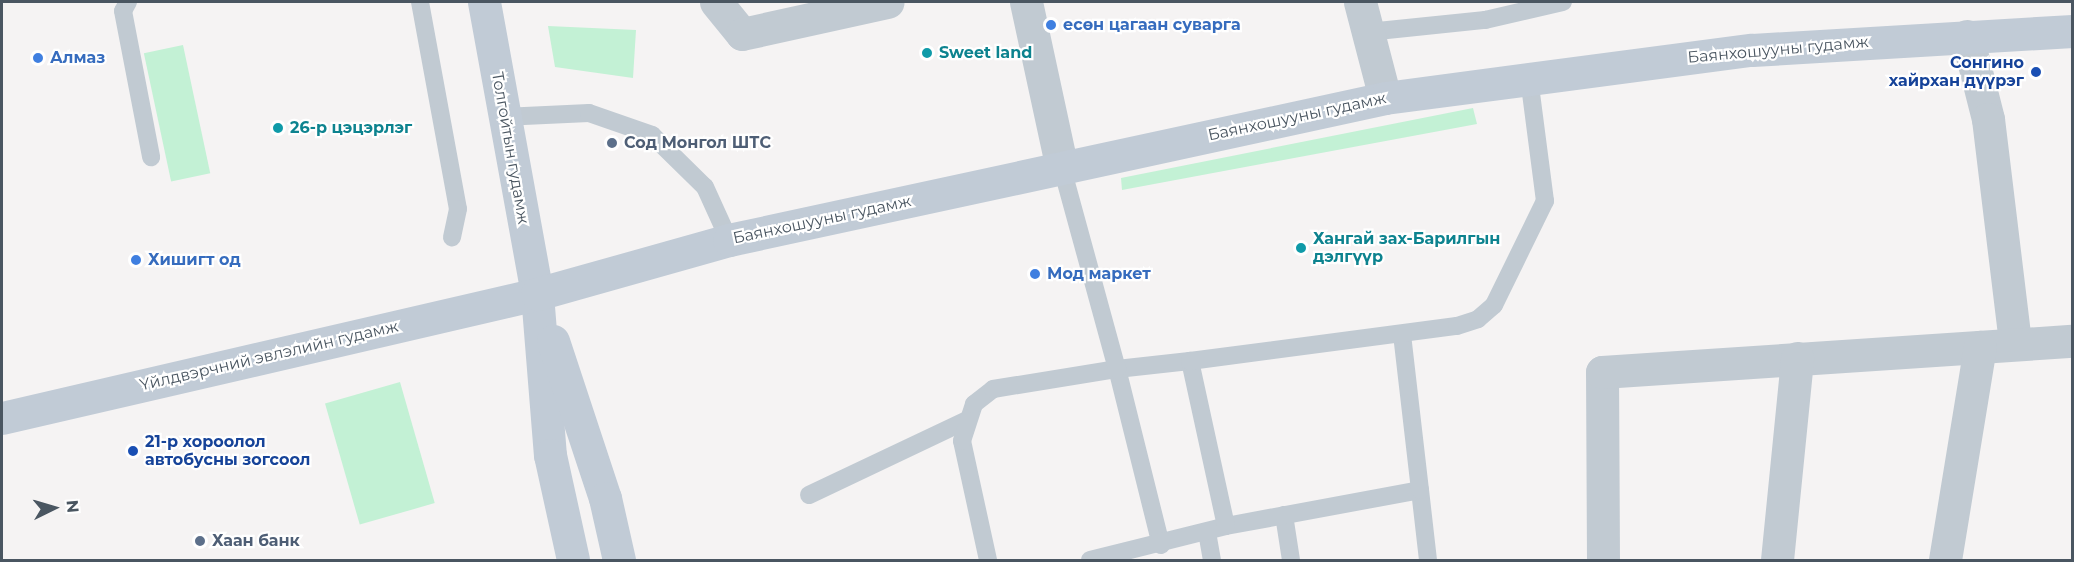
<!DOCTYPE html>
<html>
<head>
<meta charset="utf-8">
<style>
  body { margin:0 }
  #map { position:relative; width:2074px; height:562px; overflow:hidden; background:#f5f3f3; font-family:Montserrat,sans-serif }
  div>[style] { position:absolute }
  .green>* { inset:0; background:#c3f1d5; transform-origin:0 0 }
  .service>* { height:18px; margin:-9px; padding:0 9px; transform-origin:9px; border-radius:9px; background:#c1cad2 }
  .minor>* { height:33px; margin:-16.5px; padding:0 16.5px; transform-origin:16.5px; border-radius:16.5px; background:#c1cad2 }
  .tertiary>* { height:33px; margin:-16.5px; padding:0 16.5px; transform-origin:16.5px; border-radius:16.5px; background:#c1cad2 }
  .secondary>* { height:33px; margin:-16.5px; padding:0 16.5px; transform-origin:16.5px; border-radius:16.5px; background:#c1cbd6 }
  .dots>* { width:16px; height:16px; translate:-50% -50%; box-sizing:border-box; border:3px solid #fff; border-radius:50% }
  span { translate:-50% -50%; white-space:nowrap; text-align:center; line-height:1.15; -webkit-text-stroke:4.5px #fff; paint-order:stroke }
  .shop-label { font-size:16px; color:#366cbe; font-weight:700 }
  .left { translate:0 -50%; text-align:left }
  .street-label { font-size:16px; color:#4a5661 }
  .culture-label { font-size:16px; color:#0d838f; font-weight:700 }
  .transit-label { font-size:16px; color:#164399; font-weight:700 }
  .right { translate:-100% -50%; text-align:right }
  .service-label { font-size:16px; color:#4e5e75; font-weight:700 }
  .frame { position:absolute; inset:0; border:3px solid #4a5661; pointer-events:none }
  .north { position:absolute; left:24px; top:478px; width:60px; height:60px; -webkit-text-stroke:4px #fff; paint-order:stroke; rotate:85deg; font-size:16px; font-weight:700; line-height:24px; text-align:center; color:#4a5661 }
  .north::after { content:''; display:block; margin:auto; width:21px; height:27px; background:#4a5661; clip-path:polygon(50% 0,100% 100%,50% 72%,0 100%) }
</style>
</head>
<body>
<div id="map">
  <div class="green">
    <i style="clip-path:polygon(548px 26px,636px 30px,633px 78px,555px 67px)"></i>
    <i style="left:183px;top:45px;width:131px;height:40px;rotate:78deg"></i>
    <i style="clip-path:polygon(1473px 108px,1477px 124px,1122px 190px,1121px 178px)"></i>
    <i style="left:400px;top:382px;width:126px;height:78px;rotate:74deg"></i>
  </div>
  <div class="service">
    <i style="left:128px;top:2px;width:10px;rotate:119deg"></i>
    <i style="left:123px;top:11px;width:149px;rotate:79.1deg"></i>
    <i style="left:420px;top:2px;width:210px;rotate:79.6deg"></i>
    <i style="left:458px;top:209px;width:29px;rotate:102deg"></i>
    <i style="left:1368px;top:32px;width:118px;rotate:-5.9deg"></i>
    <i style="left:1485px;top:20px;width:80px;rotate:-13deg"></i>
    <i style="left:505px;top:117px;width:84px;rotate:-2.7deg"></i>
    <i style="left:589px;top:113px;width:67px;rotate:19.2deg"></i>
    <i style="left:652px;top:135px;width:74px;rotate:44.5deg"></i>
    <i style="left:705px;top:187px;width:58px;rotate:65.6deg"></i>
    <i style="left:1420px;top:490px;width:70px;rotate:83.5deg"></i>
    <i style="left:809px;top:495px;width:173px;rotate:-25.4deg"></i>
    <i style="left:1284px;top:515px;width:46px;rotate:81.2deg"></i>
    <i style="left:1226px;top:526px;width:197px;rotate:-10.5deg"></i>
    <i style="left:1420px;top:490px;width:156px;rotate:-96.6deg"></i>
    <i style="left:1207px;top:532px;width:28px;rotate:80deg"></i>
    <i style="left:1161px;top:545px;width:181px;rotate:-104deg"></i>
    <i style="left:1117px;top:369px;width:73px;rotate:-6.3deg"></i>
    <i style="left:988px;top:560px;width:122px;rotate:-102.3deg"></i>
    <i style="left:962px;top:441px;width:39px;rotate:-72deg"></i>
    <i style="left:974px;top:404px;width:24px;rotate:-38deg"></i>
    <i style="left:993px;top:389px;width:126px;rotate:-9.2deg"></i>
    <i style="left:1117px;top:369px;width:208px;rotate:-105.3deg"></i>
    <i style="left:1090px;top:560px;width:140px;rotate:-14deg"></i>
    <i style="left:1226px;top:526px;width:169px;rotate:-102.3deg"></i>
    <i style="left:1190px;top:361px;width:269px;rotate:-7.5deg"></i>
    <i style="left:1457px;top:326px;width:22px;rotate:-18deg"></i>
    <i style="left:1478px;top:319px;width:21px;rotate:-41deg"></i>
    <i style="left:1494px;top:305px;width:116px;rotate:-63.9deg"></i>
    <i style="left:1545px;top:201px;width:125px;rotate:-97.4deg"></i>
  </div>
  <div class="minor">
    <i style="left:716px;top:2px;width:41px;rotate:50.9deg"></i>
    <i style="left:742px;top:34px;width:149px;rotate:-12.4deg"></i>
    <i style="left:1026px;top:2px;width:170px;rotate:77.8deg"></i>
    <i style="left:1967px;top:36px;width:86px;rotate:75.8deg"></i>
    <i style="left:1988px;top:119px;width:226px;rotate:83.1deg"></i>
    <i style="left:1603px;top:560px;width:188px;rotate:-90.3deg"></i>
    <i style="left:1602px;top:372px;width:471px;rotate:-3.8deg"></i>
    <i style="left:1777px;top:560px;width:203px;rotate:-84.3deg"></i>
    <i style="left:1945px;top:560px;width:216px;rotate:-80.7deg"></i>
  </div>
  <div class="tertiary">
    <i style="left:1360px;top:2px;width:99px;rotate:75.4deg"></i>
  </div>
  <div class="secondary">
    <i style="left:484px;top:2px;width:297px;rotate:79.7deg"></i>
    <i style="left:537px;top:294px;width:162px;rotate:85.4deg"></i>
    <i style="left:550px;top:455px;width:107px;rotate:77.6deg"></i>
    <i style="left:553px;top:341px;width:165px;rotate:71.7deg"></i>
    <i style="left:605px;top:498px;width:64px;rotate:77.3deg"></i>
    <i style="left:2px;top:418px;width:549px;rotate:-13.05deg"></i>
    <i style="left:537px;top:294px;width:199px;rotate:-15.7deg"></i>
    <i style="left:729px;top:240px;width:671px;rotate:-12.21deg"></i>
    <i style="left:1385px;top:98px;width:370px;rotate:-7.5deg"></i>
    <i style="left:1752px;top:50px;width:321px;rotate:-3.4deg"></i>
  </div>
  <div class="dots">
    <i style="left:1051px;top:25px;background:#3f7fe0"></i>
    <i style="left:927px;top:53px;background:#0f9aa8"></i>
    <i style="left:38px;top:58px;background:#3f7fe0"></i>
    <i style="left:2036px;top:72px;background:#1a4fb4"></i>
    <i style="left:278px;top:128px;background:#0f9aa8"></i>
    <i style="left:612px;top:143px;background:#5c6f8a"></i>
    <i style="left:1301px;top:248px;background:#0f9aa8"></i>
    <i style="left:136px;top:260px;background:#3f7fe0"></i>
    <i style="left:1035px;top:274px;background:#3f7fe0"></i>
    <i style="left:133px;top:451px;background:#1a4fb4"></i>
    <i style="left:200px;top:541px;background:#5c6f8a"></i>
  </div>
  <div class="shop-label">
    <span class="left" style="left:1063px;top:25px">есөн цагаан суварга</span>
    <span class="left" style="left:50px;top:58px">Алмаз</span>
    <span class="left" style="left:148px;top:260px">Хишигт од</span>
    <span class="left" style="left:1047px;top:274px">Мод маркет</span>
  </div>
  <div class="street-label">
    <span style="left:1778px;top:50px;rotate:-5deg">Баянхошууны гудамж</span>
    <span style="left:1297px;top:117px;rotate:-12deg">Баянхошууны гудамж</span>
    <span style="left:510px;top:148px;rotate:80deg">Толгойтын гудамж</span>
    <span style="left:822px;top:220px;rotate:-12deg">Баянхошууны гудамж</span>
    <span style="left:269px;top:356px;rotate:-13deg">Үйлдвэрчний эвлэлийн гудамж</span>
  </div>
  <div class="culture-label">
    <span class="left" style="left:939px;top:53px">Sweet land</span>
    <span class="left" style="left:290px;top:128px">26-р цэцэрлэг</span>
    <span class="left" style="left:1313px;top:248px">Хангай зах-Барилгын<br>дэлгүүр</span>
  </div>
  <div class="transit-label">
    <span class="right" style="left:2024px;top:72px">Сонгино<br>хайрхан дүүрэг</span>
    <span class="left" style="left:145px;top:451px">21-р хороолол<br>автобусны зогсоол</span>
  </div>
  <div class="service-label">
    <span class="left" style="left:624px;top:143px">Сод Монгол ШТС</span>
    <span class="left" style="left:212px;top:541px">Хаан банк</span>
  </div>
  <div class="frame"></div>
  <div class="north">N</div>
</div>
</body>
</html>
